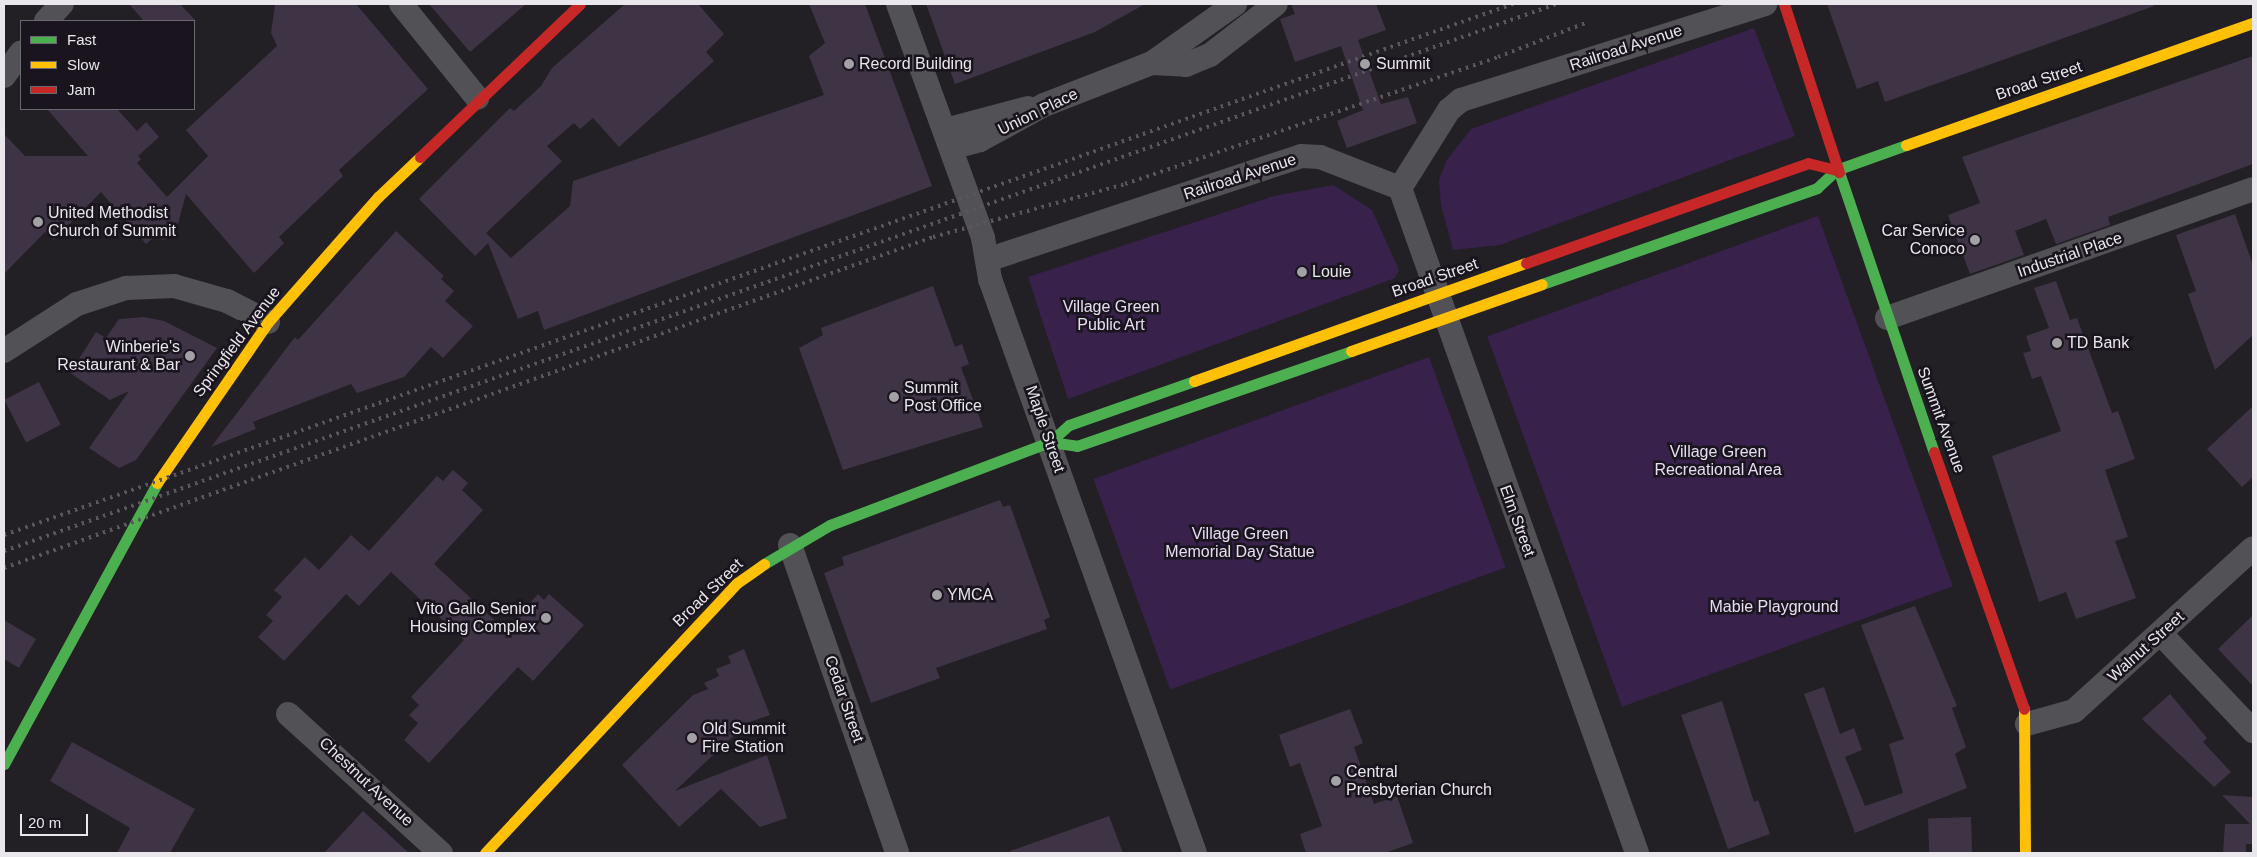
<!DOCTYPE html>
<html>
<head>
<meta charset="utf-8">
<style>
  body { margin:0 }
  #map { position:relative; width:2257px; height:857px; overflow:hidden; background:#221f25; font-family:Helvetica,sans-serif }
  div>[style] { position:absolute }
  .green>* { inset:0; background:#38224c; transform-origin:0 0 }
  .building>* { inset:0; background:#3e3445; transform-origin:0 0 }
  .street>* { height:24px; margin:-12px; padding:0 12px; transform-origin:12px; border-radius:12px; background:#525155 }
  .fast>* { height:11px; margin:-5.5px; padding:0 5.5px; transform-origin:5.5px; border-radius:5.5px; background:#4caf50 }
  .slow>* { height:11px; margin:-5.5px; padding:0 5.5px; transform-origin:5.5px; border-radius:5.5px; background:#ffc107 }
  .jam>* { height:11px; margin:-5.5px; padding:0 5.5px; transform-origin:5.5px; border-radius:5.5px; background:#c62828 }
  .rail>* { height:4px; margin-top:-2px; transform-origin:0; background:repeating-linear-gradient(90deg,#59565c 0 2.5px,transparent 0 7.5px) }
  .dots>* { width:14px; height:14px; translate:-50% -50%; box-sizing:border-box; border:2px solid #19141d; border-radius:50% }
  span { translate:-50% -50%; white-space:nowrap; text-align:center; line-height:1.15; -webkit-text-stroke:5px #19141d; paint-order:stroke }
  .street-label { font-size:16px; color:#e9e6ec }
  .poi-label { font-size:16px; color:#e9e6ec }
  .left { translate:0 -50%; text-align:left }
  .right { translate:-100% -50%; text-align:right }
  .park-label { font-size:16px; color:#e8ddf3 }
  .frame { position:absolute; inset:0; border:5px solid #e9e6ec; pointer-events:none }
  .legend { position:absolute; left:20px; top:20px; width:175px; height:90px; box-sizing:border-box; background:#19141d; border:1px solid #6c6870; margin:0; padding:6px 9px; list-style:none; font-size:15px; color:#e9e6ec }
  .legend li { display:flex; align-items:center; gap:10px; height:25px }
  .legend b { width:25px; border:1px solid #6c6870 }
  .scale { position:absolute; left:20px; top:814px; width:68px; height:22px; box-sizing:border-box; border:2px solid #e9e6ec; border-top:0; padding-left:6px; font-size:15px; line-height:18px; white-space:nowrap; color:#e9e6ec; -webkit-text-stroke:4px #19141d; paint-order:stroke }
</style>
</head>
<body>
<div id="map">
  <div class="green">
    <i style="clip-path:polygon(1754px 28px,1795px 136px,1500px 245px,1453px 250px,1441px 205px,1439px 180px,1447px 160px,1471px 129px)"></i>
    <i style="clip-path:polygon(1333px 185px,1372px 210px,1399px 270px,1395px 278px,1068px 399px,1028px 277px,1274px 196px)"></i>
    <i style="left:1818px;top:216px;width:394px;height:352px;rotate:70deg"></i>
    <i style="left:1429px;top:357px;width:224px;height:357px;rotate:70deg"></i>
  </div>
  <div class="building">
    <i style="clip-path:polygon(129px 4px,180px 4px,196px 21px,144px 21px)"></i>
    <i style="clip-path:polygon(275px 4px,356px 4px,428px 89px,339px 170px,343px 176px,279px 237px,284px 243px,254px 273px,186px 194px,175px 235px,164px 240px,154px 237px,146px 244px,101px 192px,54px 240px,45px 232px,4px 274px,4px 134px,25px 156px,88px 156px,47px 109px,117px 109px,137px 131px,146px 122px,159px 137px,138px 156px,141px 159px,137px 163px,167px 197px,208px 156px,186px 130px,277px 46px,271px 33px)"></i>
    <i style="clip-path:polygon(429px 4px,526px 4px,470px 52px)"></i>
    <i style="clip-path:polygon(625px 4px,698px 4px,724px 34px,706px 52px,714px 61px,619px 147px,593px 118px,580px 129px,574px 123px,547px 146px,562px 161px,486px 233px,511px 258px,570px 206px,573px 181px,824px 95px,809px 56px,825px 43px,809px 4px,865px 4px,932px 186px,544px 330px,538px 311px,518px 319px,488px 243px,475px 256px,419px 199px,510px 108px,514px 111px,541px 86px,552px 68px)"></i>
    <i style="clip-path:polygon(926px 4px,1145px 4px,1095px 32px,955px 84px)"></i>
    <i style="clip-path:polygon(1291px 4px,1376px 4px,1386px 30px,1358px 40px,1381px 104px,1408px 97px,1417px 123px,1347px 148px,1337px 121px,1363px 110px,1341px 46px,1295px 62px,1280px 19px,1295px 14px)"></i>
    <i style="clip-path:polygon(1827px 4px,2153px 4px,2154px 6px,1885px 102px,1878px 81px,1857px 89px)"></i>
    <i style="clip-path:polygon(2253px 56px,2253px 164px,2108px 217px,2110px 225px,2056px 244px,2046px 219px,2015px 231px,2024px 255px,1970px 274px,1948px 215px,1980px 203px,1962px 157px)"></i>
    <i style="clip-path:polygon(2235px 214px,2253px 265px,2253px 335px,2215px 370px,2188px 294px,2196px 291px,2176px 235px)"></i>
    <i style="clip-path:polygon(396px 231px,444px 276px,441px 279px,454px 291px,445px 301px,473px 326px,443px 358px,431px 347px,404px 377px,357px 393px,351px 384px,253px 422px,256px 429px,211px 447px,295px 337px,298px 340px)"></i>
    <i style="clip-path:polygon(2056px 281px,2070px 320px,2077px 318px,2112px 413px,2118px 411px,2135px 459px,2105px 470px,2128px 537px,2115px 541px,2136px 598px,2076px 619px,2066px 592px,2039px 602px,1992px 456px,2061px 431px,2041px 376px,2032px 379px,2023px 353px,2031px 351px,2026px 336px,2049px 328px,2034px 288px)"></i>
    <i style="clip-path:polygon(933px 286px,955px 347px,962px 344px,969px 364px,961px 367px,983px 427px,843px 470px,799px 348px,823px 335px,821px 328px)"></i>
    <i style="clip-path:polygon(144px 317px,164px 321px,217px 348px,136px 460px,119px 468px,89px 448px,129px 391px,110px 400px,70px 373px,96px 332px,106px 338px,119px 319px)"></i>
    <i style="left:39px;top:382px;width:48px;height:39px;rotate:63deg"></i>
    <i style="clip-path:polygon(2253px 406px,2253px 477px,2242px 487px,2207px 449px)"></i>
    <i style="clip-path:polygon(453px 470px,468px 483px,462px 490px,483px 510px,434px 564px,505px 630px,538px 594px,544px 600px,549px 594px,584px 625px,533px 681px,518px 667px,429px 763px,404px 740px,418px 723px,409px 715px,419px 705px,411px 697px,464px 640px,391px 572px,359px 606px,346px 594px,284px 661px,258px 637px,273px 621px,266px 615px,282px 597px,274px 590px,305px 557px,319px 570px,351px 535px,369px 551px,437px 476px,443px 481px)"></i>
    <i style="clip-path:polygon(1000px 500px,1003px 507px,1010px 505px,1050px 617px,1044px 620px,1047px 629px,936px 668px,940px 678px,871px 703px,824px 573px,844px 565px,842px 557px)"></i>
    <i style="clip-path:polygon(1915px 606px,1957px 706px,1952px 708px,1966px 747px,1955px 754px,1967px 788px,1855px 833px,1804px 694px,1824px 687px,1840px 734px,1854px 728px,1862px 750px,1845px 757px,1865px 806px,1903px 793px,1889px 744px,1904px 739px,1861px 625px)"></i>
    <i style="clip-path:polygon(2253px 615px,2253px 686px,2218px 649px)"></i>
    <i style="clip-path:polygon(4px 620px,36px 639px,19px 668px,4px 659px)"></i>
    <i style="clip-path:polygon(744px 649px,770px 715px,747px 723px,675px 791px,767px 755px,787px 818px,760px 827px,721px 789px,679px 827px,622px 765px,693px 695px,708px 689px,704px 683px,719px 676px,716px 669px,731px 663px,728px 656px)"></i>
    <i style="clip-path:polygon(2170px 694px,2207px 738px,2203px 742px,2231px 772px,2214px 787px,2142px 719px)"></i>
    <i style="clip-path:polygon(1722px 701px,1754px 802px,1758px 800px,1770px 834px,1728px 849px,1681px 715px)"></i>
    <i style="clip-path:polygon(1350px 709px,1363px 743px,1354px 747px,1374px 804px,1397px 796px,1413px 843px,1385px 853px,1306px 853px,1300px 834px,1322px 826px,1300px 763px,1290px 767px,1279px 735px)"></i>
    <i style="clip-path:polygon(72px 742px,195px 809px,170px 853px,117px 853px,130px 828px,50px 781px)"></i>
    <i style="clip-path:polygon(2222px 795px,2253px 797px,2253px 844px,2246px 844px,2246px 853px,2223px 853px,2225px 824px,2250px 824px)"></i>
    <i style="clip-path:polygon(363px 811px,409px 853px,324px 853px)"></i>
    <i style="clip-path:polygon(1109px 816px,1123px 853px,1010px 853px,1010px 851px)"></i>
    <i style="left:1971px;top:817px;width:36px;height:43px;rotate:88deg"></i>
  </div>
  <div class="street">
    <i style="left:401px;top:4px;width:121px;rotate:51deg"></i>
    <i style="left:898px;top:4px;width:249px;rotate:70deg"></i>
    <i style="left:983px;top:238px;width:42px;rotate:80.3deg"></i>
    <i style="left:990px;top:279px;width:610px;rotate:70.35deg"></i>
    <i style="left:46px;top:21px;width:23px;rotate:-47deg"></i>
    <i style="left:1152px;top:63px;width:34px;rotate:3deg"></i>
    <i style="left:1186px;top:65px;width:26px;rotate:-23deg"></i>
    <i style="left:1210px;top:55px;width:83px;rotate:-37.7deg"></i>
    <i style="left:4px;top:76px;width:29px;rotate:-54deg"></i>
    <i style="left:945px;top:130px;width:86px;rotate:-14.8deg"></i>
    <i style="left:951px;top:148px;width:30px;rotate:-15deg"></i>
    <i style="left:980px;top:140px;width:73px;rotate:-28.7deg"></i>
    <i style="left:1044px;top:105px;width:116px;rotate:-21.3deg"></i>
    <i style="left:1152px;top:63px;width:102px;rotate:-35.4deg"></i>
    <i style="left:1400px;top:188px;width:706px;rotate:70.38deg"></i>
    <i style="left:1400px;top:188px;width:92px;rotate:-57.9deg"></i>
    <i style="left:1449px;top:110px;width:16px;rotate:-40deg"></i>
    <i style="left:1461px;top:100px;width:319px;rotate:-17.5deg"></i>
    <i style="left:987px;top:260px;width:331px;rotate:-18.3deg"></i>
    <i style="left:1301px;top:156px;width:19px;rotate:3deg"></i>
    <i style="left:1320px;top:157px;width:86px;rotate:21.2deg"></i>
    <i style="left:1887px;top:318px;width:388px;rotate:-19.4deg"></i>
    <i style="left:4px;top:351px;width:87px;rotate:-32.8deg"></i>
    <i style="left:77px;top:304px;width:52px;rotate:-18.1deg"></i>
    <i style="left:126px;top:288px;width:48px;rotate:-2.4deg"></i>
    <i style="left:174px;top:286px;width:55px;rotate:15.8deg"></i>
    <i style="left:227px;top:301px;width:46px;rotate:27.1deg"></i>
    <i style="left:790px;top:545px;width:326px;rotate:70.8deg"></i>
    <i style="left:2161px;top:634px;width:134px;rotate:46.5deg"></i>
    <i style="left:288px;top:714px;width:207px;rotate:42.3deg"></i>
    <i style="left:2027px;top:724px;width:49px;rotate:-15.5deg"></i>
    <i style="left:2074px;top:711px;width:242px;rotate:-42.3deg"></i>
  </div>
  <div class="fast">
    <i style="left:1839px;top:172px;width:296px;rotate:71.3deg"></i>
    <i style="left:1542px;top:284px;width:291px;rotate:-19.2deg"></i>
    <i style="left:1817px;top:188px;width:26px;rotate:-43deg"></i>
    <i style="left:1836px;top:170px;width:74px;rotate:-19.7deg"></i>
    <i style="left:1050px;top:442px;width:27px;rotate:8deg"></i>
    <i style="left:1077px;top:446px;width:290px;rotate:-19.1deg"></i>
    <i style="left:764px;top:564px;width:77px;rotate:-30.6deg"></i>
    <i style="left:830px;top:525px;width:235px;rotate:-20.7deg"></i>
    <i style="left:1050px;top:442px;width:25px;rotate:-42deg"></i>
    <i style="left:1069px;top:425px;width:133px;rotate:-19.4deg"></i>
    <i style="left:4px;top:764px;width:320px;rotate:-61.4deg"></i>
  </div>
  <div class="slow">
    <i style="left:1906px;top:145px;width:368px;rotate:-19.4deg"></i>
    <i style="left:1351px;top:351px;width:202px;rotate:-19.3deg"></i>
    <i style="left:1194px;top:381px;width:352px;rotate:-19.6deg"></i>
    <i style="left:157px;top:483px;width:196px;rotate:-55.4deg"></i>
    <i style="left:268px;top:322px;width:167px;rotate:-48.7deg"></i>
    <i style="left:378px;top:197px;width:58px;rotate:-43.6deg"></i>
    <i style="left:2024px;top:709px;width:144px;rotate:89.6deg"></i>
    <i style="left:485px;top:853px;width:369px;rotate:-47deg"></i>
    <i style="left:737px;top:583px;width:33px;rotate:-35deg"></i>
  </div>
  <div class="jam">
    <i style="left:1784px;top:4px;width:177px;rotate:71.9deg"></i>
    <i style="left:420px;top:157px;width:221px;rotate:-43.7deg"></i>
    <i style="left:1526px;top:263px;width:299px;rotate:-19.5deg"></i>
    <i style="left:1808px;top:163px;width:29px;rotate:14deg"></i>
    <i style="left:1934px;top:452px;width:272px;rotate:70.7deg"></i>
  </div>
  <div class="rail">
    <i style="left:4px;top:535px;width:1600px;rotate:-19.39deg"></i>
    <i style="left:4px;top:551px;width:1646px;rotate:-19.41deg"></i>
    <i style="left:4px;top:568px;width:986px;rotate:-19.61deg"></i>
    <i style="left:933px;top:237px;width:199px;rotate:-15.4deg"></i>
    <i style="left:1125px;top:184px;width:394px;rotate:-18.8deg"></i>
    <i style="left:1498px;top:57px;width:97px;rotate:-21.3deg"></i>
  </div>
  <div class="dots">
    <i style="left:849px;top:64px;background:#a3a0a6"></i>
    <i style="left:1365px;top:64px;background:#a3a0a6"></i>
    <i style="left:38px;top:222px;background:#a3a0a6"></i>
    <i style="left:1975px;top:240px;background:#a3a0a6"></i>
    <i style="left:1302px;top:272px;background:#a3a0a6"></i>
    <i style="left:2057px;top:343px;background:#a3a0a6"></i>
    <i style="left:190px;top:356px;background:#a3a0a6"></i>
    <i style="left:894px;top:397px;background:#a3a0a6"></i>
    <i style="left:937px;top:595px;background:#a3a0a6"></i>
    <i style="left:546px;top:618px;background:#a3a0a6"></i>
    <i style="left:692px;top:738px;background:#a3a0a6"></i>
    <i style="left:1336px;top:781px;background:#a3a0a6"></i>
  </div>
  <div class="street-label">
    <span style="left:1626px;top:48px;rotate:-18deg">Railroad Avenue</span>
    <span style="left:2039px;top:81px;rotate:-19deg">Broad Street</span>
    <span style="left:1038px;top:112px;rotate:-26deg">Union Place</span>
    <span style="left:1240px;top:177px;rotate:-18deg">Railroad Avenue</span>
    <span style="left:2070px;top:255px;rotate:-19deg">Industrial Place</span>
    <span style="left:1435px;top:278px;rotate:-19deg">Broad Street</span>
    <span style="left:237px;top:342px;rotate:-53deg">Springfield Avenue</span>
    <span style="left:1941px;top:420px;rotate:70deg">Summit Avenue</span>
    <span style="left:1045px;top:429px;rotate:71deg">Maple Street</span>
    <span style="left:1517px;top:521px;rotate:70deg">Elm Street</span>
    <span style="left:708px;top:593px;rotate:-44deg">Broad Street</span>
    <span style="left:2146px;top:647px;rotate:-42deg">Walnut Street</span>
    <span style="left:844px;top:699px;rotate:71deg">Cedar Street</span>
    <span style="left:366px;top:782px;rotate:43deg">Chestnut Avenue</span>
  </div>
  <div class="poi-label">
    <span class="left" style="left:859px;top:64px">Record Building</span>
    <span class="left" style="left:1376px;top:64px">Summit</span>
    <span class="left" style="left:48px;top:222px">United Methodist<br>Church of Summit</span>
    <span class="right" style="left:1965px;top:240px">Car Service<br>Conoco</span>
    <span class="left" style="left:1312px;top:272px">Louie</span>
    <span class="left" style="left:2067px;top:343px">TD Bank</span>
    <span class="right" style="left:180px;top:356px">Winberie's<br>Restaurant &amp; Bar</span>
    <span class="left" style="left:904px;top:397px">Summit<br>Post Office</span>
    <span class="left" style="left:947px;top:595px">YMCA</span>
    <span class="right" style="left:536px;top:618px">Vito Gallo Senior<br>Housing Complex</span>
    <span class="left" style="left:702px;top:738px">Old Summit<br>Fire Station</span>
    <span class="left" style="left:1346px;top:781px">Central<br>Presbyterian Church</span>
  </div>
  <div class="park-label">
    <span style="left:1111px;top:316px">Village Green<br>Public Art</span>
    <span style="left:1718px;top:461px">Village Green<br>Recreational Area</span>
    <span style="left:1240px;top:543px">Village Green<br>Memorial Day Statue</span>
    <span style="left:1774px;top:607px">Mabie Playground</span>
  </div>
  <div class="frame"></div>
  <ul class="legend">
  <li><b style="height:6px;background:#4caf50"></b>Fast</li>
  <li><b style="height:6px;background:#ffc107"></b>Slow</li>
  <li><b style="height:6px;background:#c62828"></b>Jam</li>
  </ul>
  <div class="scale">20 m</div>
</div>
</body>
</html>
